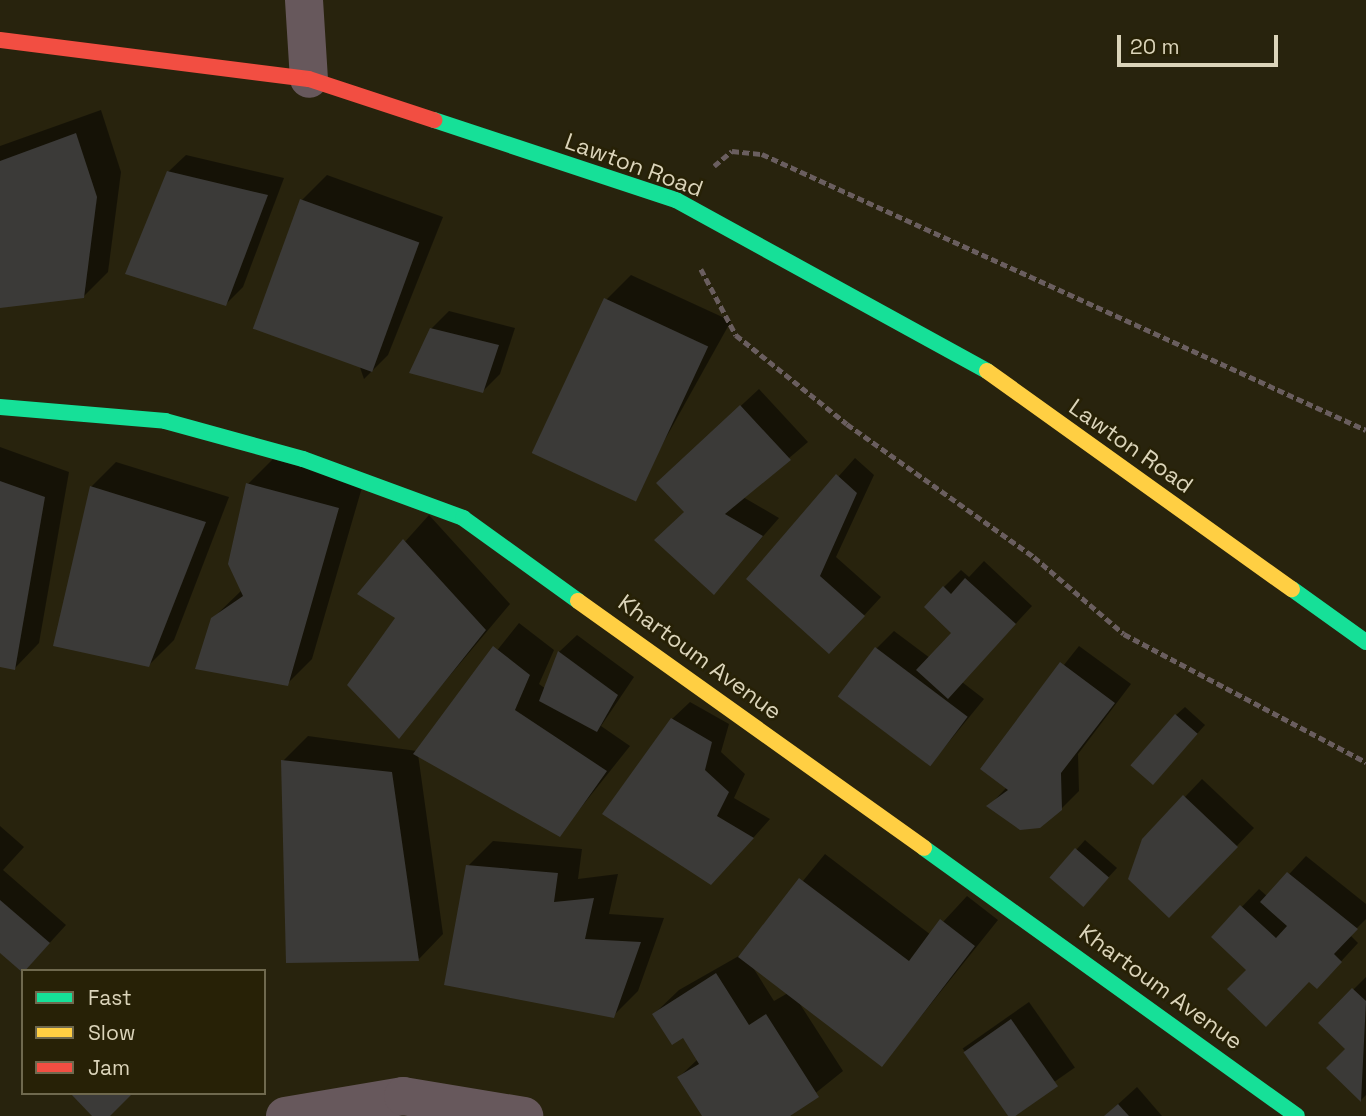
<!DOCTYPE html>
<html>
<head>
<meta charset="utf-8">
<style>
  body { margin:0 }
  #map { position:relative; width:1366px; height:1116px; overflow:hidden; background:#28230d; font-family:"Space Grotesk",sans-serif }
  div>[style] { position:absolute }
  .shadow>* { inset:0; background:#0007; transform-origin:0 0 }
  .building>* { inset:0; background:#3b3a38; transform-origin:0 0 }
  .path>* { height:4.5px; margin-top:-2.25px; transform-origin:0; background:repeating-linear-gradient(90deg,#6a5e5f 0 7px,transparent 0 10.5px) }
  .street>* { height:38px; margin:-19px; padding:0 19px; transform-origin:19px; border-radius:19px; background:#67585c }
  .fast>* { height:16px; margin:-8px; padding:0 8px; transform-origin:8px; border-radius:8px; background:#16e098 }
  .slow>* { height:16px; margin:-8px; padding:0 8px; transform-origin:8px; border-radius:8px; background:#ffcf43 }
  .jam>* { height:16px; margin:-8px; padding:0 8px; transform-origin:8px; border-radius:8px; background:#f24e42 }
  span { translate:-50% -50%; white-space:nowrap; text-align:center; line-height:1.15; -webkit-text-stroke:5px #272106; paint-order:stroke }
  .street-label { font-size:23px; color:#dbd4ba }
  .legend { position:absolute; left:21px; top:969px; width:245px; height:126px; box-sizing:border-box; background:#272106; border:2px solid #6f694e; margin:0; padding:9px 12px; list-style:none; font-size:21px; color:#dbd4ba }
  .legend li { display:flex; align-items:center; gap:14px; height:35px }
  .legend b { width:35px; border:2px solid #6f694e }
  .scale { position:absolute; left:1117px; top:35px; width:161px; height:32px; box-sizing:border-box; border:4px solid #dbd4ba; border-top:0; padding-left:9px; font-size:21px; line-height:24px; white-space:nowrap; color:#dbd4ba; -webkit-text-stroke:5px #272106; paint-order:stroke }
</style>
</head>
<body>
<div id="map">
  <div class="shadow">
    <i style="clip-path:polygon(101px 110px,121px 172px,108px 272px,83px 297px,0 306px,0 146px)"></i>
    <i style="clip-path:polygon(186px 155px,284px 178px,243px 287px,226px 304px,168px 172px)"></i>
    <i style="clip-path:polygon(327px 175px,443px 217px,388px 355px,364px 379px,302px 200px)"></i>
    <i style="clip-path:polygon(631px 275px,731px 321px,648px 470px,623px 495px,606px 300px)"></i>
    <i style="clip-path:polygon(449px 311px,515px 328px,500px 374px,482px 392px,431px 329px)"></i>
    <i style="clip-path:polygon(759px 389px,808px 442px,743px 497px,779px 518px,714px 593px,676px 466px)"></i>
    <i style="clip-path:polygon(0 447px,69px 472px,39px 643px,15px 668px,0 665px)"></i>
    <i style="clip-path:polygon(855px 458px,874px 475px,836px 557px,881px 597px,847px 634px,748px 578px)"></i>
    <i style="clip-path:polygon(273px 459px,363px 484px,312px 659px,287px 684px,212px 619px,242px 590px,248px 484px)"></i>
    <i style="clip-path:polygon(116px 462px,229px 497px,174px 640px,149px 665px,91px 487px)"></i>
    <i style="clip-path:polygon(429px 515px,510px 604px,399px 736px,398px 618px,359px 593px)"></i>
    <i style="clip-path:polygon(984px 561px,1032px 606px,962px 682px,984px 699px,930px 765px,876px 649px,894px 631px,930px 658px,953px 633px,944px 587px,961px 570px,969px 577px)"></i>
    <i style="clip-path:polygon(519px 623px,554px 650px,539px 684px,546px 689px,559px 652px,577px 635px,634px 677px,601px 726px,630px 746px,559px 835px,418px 754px,443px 934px,419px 959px,283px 761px,308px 736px,417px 751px)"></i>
    <i style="clip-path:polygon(1079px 646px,1131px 684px,1078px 754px,1079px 791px,1061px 809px,989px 806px,1007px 787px,982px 768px)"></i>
    <i style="clip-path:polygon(690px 702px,729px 724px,721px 752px,745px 774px,734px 798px,770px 819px,729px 865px,672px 719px)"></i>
    <i style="clip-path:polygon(1185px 707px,1205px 725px,1161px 774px,1176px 715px)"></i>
    <i style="clip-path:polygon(1202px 779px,1254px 828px,1187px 898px,1185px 797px)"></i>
    <i style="clip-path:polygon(0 826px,24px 847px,3px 870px,66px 925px,24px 971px,0 951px)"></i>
    <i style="clip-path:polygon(1085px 840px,1117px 868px,1091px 896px,1052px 877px)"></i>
    <i style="clip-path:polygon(493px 841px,582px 849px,578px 879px,618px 874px,609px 914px,664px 918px,638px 991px,613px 1016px,468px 866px)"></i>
    <i style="clip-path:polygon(evenodd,825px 854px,931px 935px,967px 896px,998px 920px,882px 1065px,798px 1001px,843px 1071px,787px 1116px,704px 1116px,679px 1077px,698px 1059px,683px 1035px,654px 1014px,679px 990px,744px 953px,825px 854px,752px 966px,788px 993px,774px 1001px,752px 966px)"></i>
    <i style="clip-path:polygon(1306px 856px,1366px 904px,1366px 919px,1350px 935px,1358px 943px,1334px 969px,1309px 980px,1248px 970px,1213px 937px,1259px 889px,1268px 897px)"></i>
    <i style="clip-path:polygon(1366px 977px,1366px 1095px,1361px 1100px,1328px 1068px,1347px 1049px,1320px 1023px)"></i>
    <i style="left:1029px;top:1002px;width:80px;height:81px;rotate:55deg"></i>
    <i style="clip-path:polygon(1137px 1087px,1162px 1116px,1105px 1116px)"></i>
  </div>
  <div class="building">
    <i style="clip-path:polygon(76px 133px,97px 197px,84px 298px,0 308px,0 161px)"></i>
    <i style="clip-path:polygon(167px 171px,268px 195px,226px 306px,125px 274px)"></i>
    <i style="left:300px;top:199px;width:127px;height:138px;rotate:20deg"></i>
    <i style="left:604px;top:298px;width:115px;height:171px;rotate:25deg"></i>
    <i style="clip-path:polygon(430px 328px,499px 345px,483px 393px,409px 373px)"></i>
    <i style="clip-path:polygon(740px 405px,791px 460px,725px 514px,763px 536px,714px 595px,654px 540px,684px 512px,656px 483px)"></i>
    <i style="clip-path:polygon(836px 474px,857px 493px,820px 576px,865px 616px,829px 654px,746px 579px)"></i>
    <i style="clip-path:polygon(0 481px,45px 497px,15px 670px,0 667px)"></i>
    <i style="clip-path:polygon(246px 483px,339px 508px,288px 686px,195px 669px,211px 618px,243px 596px,228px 564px)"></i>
    <i style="clip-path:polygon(90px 486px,206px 522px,149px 667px,53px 646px)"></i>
    <i style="clip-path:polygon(403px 539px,486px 630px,399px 739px,347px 685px,395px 618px,357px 594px)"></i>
    <i style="clip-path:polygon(965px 578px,1016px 624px,948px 699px,916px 670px,951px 633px,924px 607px,943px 586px,951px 594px)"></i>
    <i style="clip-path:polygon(493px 646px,530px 675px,515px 710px,607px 771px,560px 837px,413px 754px)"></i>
    <i style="left:875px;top:647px;width:116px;height:62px;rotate:37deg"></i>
    <i style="clip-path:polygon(558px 651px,618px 695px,597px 732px,539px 701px)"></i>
    <i style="clip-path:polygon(1060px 662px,1115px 703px,1061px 773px,1062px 810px,1040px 828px,1020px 830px,986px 806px,1008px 790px,980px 769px)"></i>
    <i style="left:1175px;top:714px;width:30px;height:68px;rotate:41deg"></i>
    <i style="clip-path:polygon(671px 718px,712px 742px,705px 770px,729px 792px,717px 816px,754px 838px,711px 885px,602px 814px)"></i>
    <i style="clip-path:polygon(281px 760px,392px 772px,419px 961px,286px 963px)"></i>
    <i style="clip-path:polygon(1183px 795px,1238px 847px,1169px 918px,1128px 879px,1142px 839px)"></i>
    <i style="left:1075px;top:848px;width:45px;height:39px;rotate:41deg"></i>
    <i style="clip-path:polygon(466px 865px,558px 873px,554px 902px,594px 898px,585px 939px,641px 942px,614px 1018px,444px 985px)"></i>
    <i style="clip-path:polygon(1287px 872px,1358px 929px,1334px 954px,1342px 962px,1317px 989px,1309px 982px,1266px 1027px,1227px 989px,1246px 970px,1211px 937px,1240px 905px,1276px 938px,1287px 926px,1260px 902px)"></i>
    <i style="clip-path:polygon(799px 878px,909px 961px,940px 919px,975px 946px,882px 1067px,738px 957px)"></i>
    <i style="clip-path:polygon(0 900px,50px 943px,23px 973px,0 953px)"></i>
    <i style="clip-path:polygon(716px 973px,749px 1025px,766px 1014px,819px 1097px,790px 1116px,702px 1116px,677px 1077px,699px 1064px,683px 1038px,672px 1045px,652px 1014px)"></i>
    <i style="clip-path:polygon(1352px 988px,1366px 1001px,1361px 1102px,1326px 1068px,1345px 1049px,1318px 1023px)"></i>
    <i style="left:1011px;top:1019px;width:82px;height:58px;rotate:55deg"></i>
    <i style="clip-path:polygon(70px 1093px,133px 1093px,110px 1116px,92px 1116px)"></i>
    <i style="clip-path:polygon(1118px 1104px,1129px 1116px,1104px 1116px)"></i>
  </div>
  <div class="path">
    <i style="left:714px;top:166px;width:23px;rotate:-40deg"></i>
    <i style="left:732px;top:151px;width:30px;rotate:6deg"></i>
    <i style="left:762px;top:154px;width:664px;rotate:24.56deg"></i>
    <i style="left:701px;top:269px;width:75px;rotate:62.1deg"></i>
    <i style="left:736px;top:335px;width:142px;rotate:38.7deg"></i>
    <i style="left:847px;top:424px;width:229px;rotate:35.4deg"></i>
    <i style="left:1034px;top:557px;width:118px;rotate:40.5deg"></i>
    <i style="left:1124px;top:634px;width:274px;rotate:27.9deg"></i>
  </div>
  <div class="street">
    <i style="left:304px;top:0;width:79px;rotate:86.4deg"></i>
    <i style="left:285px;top:1116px;width:120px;rotate:-9.6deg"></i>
    <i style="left:403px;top:1096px;width:123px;rotate:9.4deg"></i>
  </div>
  <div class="fast">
    <i style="left:434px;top:120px;width:255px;rotate:18.3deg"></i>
    <i style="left:676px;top:200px;width:355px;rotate:28.8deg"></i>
    <i style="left:0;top:407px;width:166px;rotate:4.8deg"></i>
    <i style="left:165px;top:421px;width:143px;rotate:15.4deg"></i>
    <i style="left:303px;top:459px;width:171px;rotate:20.2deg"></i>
    <i style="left:463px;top:518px;width:142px;rotate:35.8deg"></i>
    <i style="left:1292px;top:589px;width:91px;rotate:35.6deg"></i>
    <i style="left:924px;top:848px;width:459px;rotate:35.7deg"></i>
  </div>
  <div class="slow">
    <i style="left:987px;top:371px;width:375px;rotate:35.6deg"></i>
    <i style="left:578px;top:601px;width:425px;rotate:35.5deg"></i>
  </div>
  <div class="jam">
    <i style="left:0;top:40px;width:311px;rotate:7.2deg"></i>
    <i style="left:309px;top:79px;width:132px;rotate:18.2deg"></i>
  </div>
  <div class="street-label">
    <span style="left:634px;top:165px;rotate:20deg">Lawton Road</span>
    <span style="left:1131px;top:446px;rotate:35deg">Lawton Road</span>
    <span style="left:700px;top:657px;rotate:36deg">Khartoum Avenue</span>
    <span style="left:1161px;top:987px;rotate:36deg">Khartoum Avenue</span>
  </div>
  <ul class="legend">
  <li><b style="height:9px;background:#16e098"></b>Fast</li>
  <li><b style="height:9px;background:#ffcf43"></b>Slow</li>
  <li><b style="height:9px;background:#f24e42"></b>Jam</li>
  </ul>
  <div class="scale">20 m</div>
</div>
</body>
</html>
